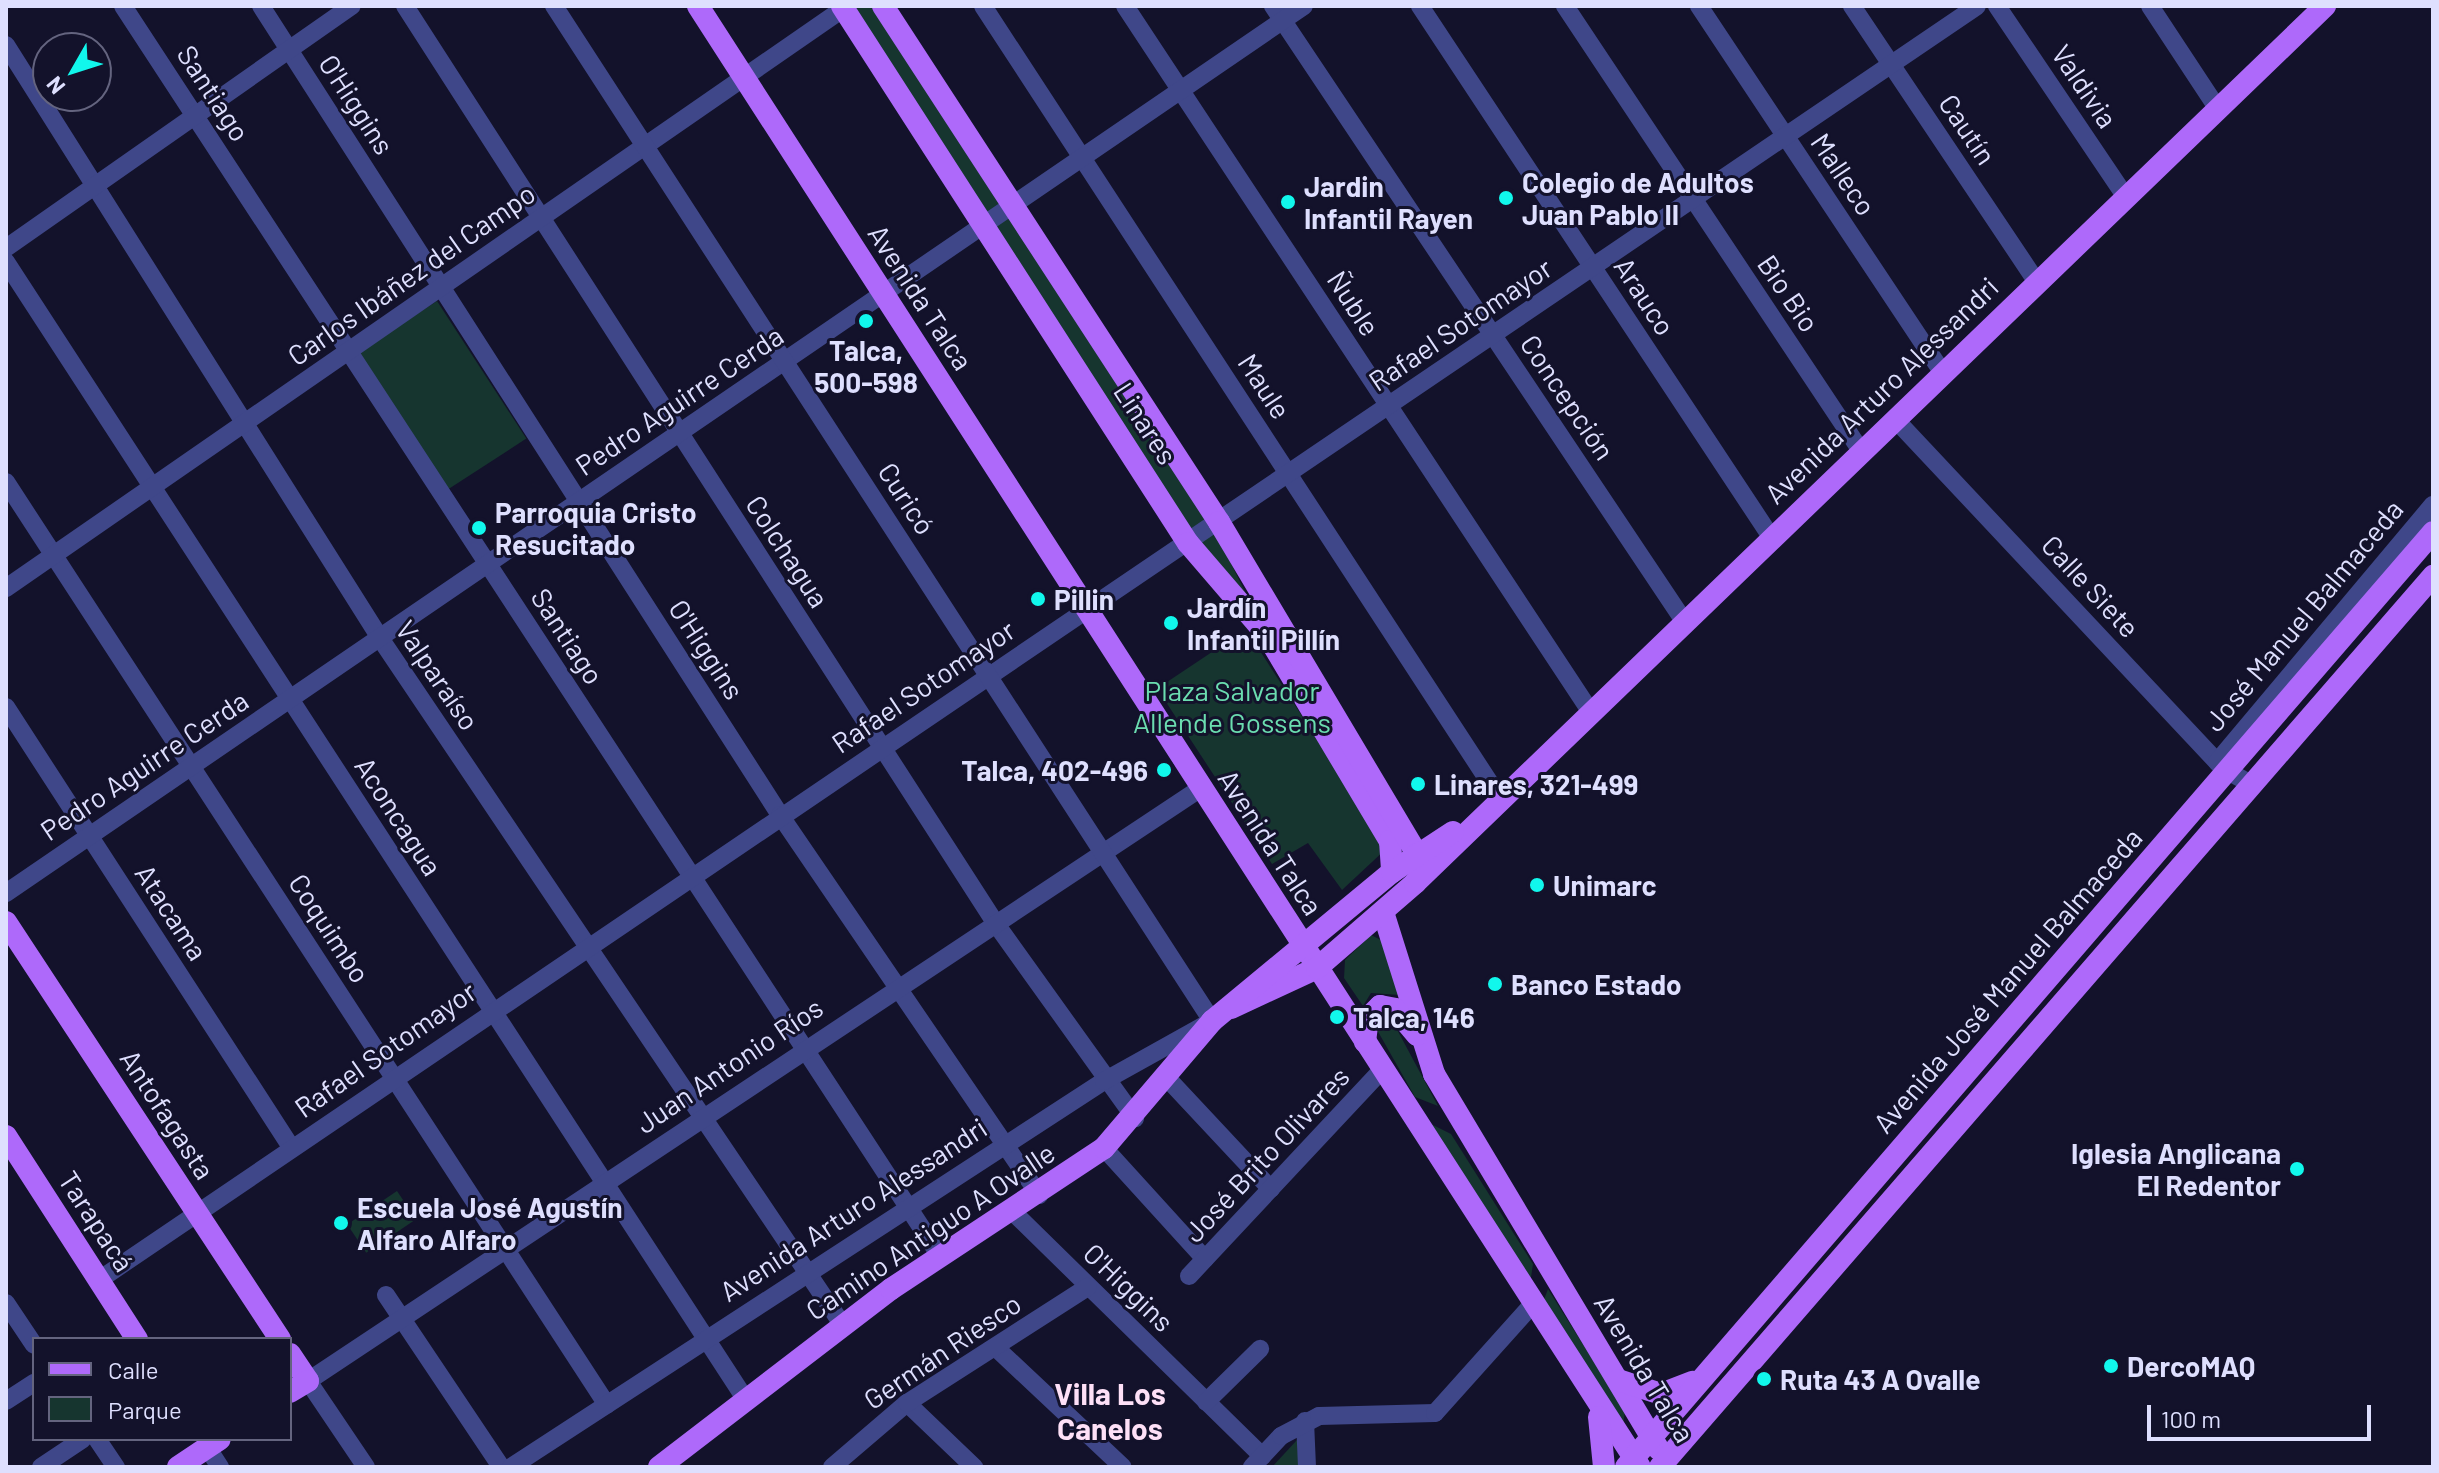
<!DOCTYPE html>
<html>
<head>
<meta charset="utf-8">
<style>
  body { margin:0 }
  #map { position:relative; width:2439px; height:1473px; overflow:hidden; background:#13122b; font-family:Barlow,sans-serif }
  div>[style] { position:absolute }
  .green>* { inset:0; background:#16352f; transform-origin:0 0 }
  .minor>* { height:18px; margin:-9px; padding:0 9px; transform-origin:9px; border-radius:9px; background:#3f4789 }
  .major>* { height:22px; margin:-11px; padding:0 11px; transform-origin:11px; border-radius:11px; background:#ae69fa }
  .dots>* { width:22px; height:22px; translate:-50% -50%; box-sizing:border-box; border:4px solid #13122b; border-radius:50% }
  span { translate:-50% -50%; white-space:nowrap; text-align:center; line-height:1.15; -webkit-text-stroke:6px #13122b; paint-order:stroke }
  .street-label { font-size:28px; color:#dedffe }
  .poi-label { font-size:28px; color:#dedffe; font-weight:700 }
  .left { translate:0 -50%; text-align:left }
  .right { translate:-100% -50%; text-align:right }
  .park-label { font-size:28px; color:#6bddb0 }
  .neighbourhood-label { font-size:30px; color:#fee0f7; font-weight:700 }
  .frame { position:absolute; inset:0; border:8px solid #dedffe; pointer-events:none }
  .legend { position:absolute; left:32px; top:1337px; width:260px; height:104px; box-sizing:border-box; background:#13122b; border:2px solid #64647f; margin:0; padding:10px 14px; list-style:none; font-size:24px; color:#dedffe }
  .legend li { display:flex; align-items:center; gap:16px; height:40px }
  .legend b { width:40px; border:2px solid #64647f }
  .north { position:absolute; left:32px; top:32px; width:80px; height:80px; box-sizing:border-box; background:#13122b; border:2px solid #64647f; border-radius:50%; rotate:231deg; font-size:22px; font-weight:700; line-height:32px; text-align:center; color:#dedffe }
  .north::after { content:''; display:block; margin:auto; width:28px; height:36px; background:#11f7ec; clip-path:polygon(50% 0,100% 100%,50% 72%,0 100%) }
  .scale { position:absolute; left:2147px; top:1405px; width:224px; height:36px; box-sizing:border-box; border:4px solid #dedffe; border-top:0; padding-left:10px; font-size:24px; line-height:28px; white-space:nowrap; color:#dedffe; -webkit-text-stroke:6px #13122b; paint-order:stroke }
</style>
</head>
<body>
<div id="map">
  <div class="green">
    <i style="clip-path:polygon(851px 6px,874px 6px,1209px 519px,1252px 606px,1192px 531px)"></i>
    <i style="left:437px;top:301px;width:164px;height:95px;rotate:57deg"></i>
    <i style="clip-path:polygon(1251px 637px,1387px 848px,1342px 890px,1308px 843px,1272px 864px,1162px 696px,1161px 686px,1233px 638px)"></i>
    <i style="clip-path:polygon(1371px 935px,1383px 941px,1400px 995px,1371px 993px,1363px 1006px,1344px 978px,1345px 960px)"></i>
    <i style="clip-path:polygon(1380px 1016px,1393px 1022px,1438px 1106px,1415px 1097px,1376px 1028px)"></i>
    <i style="clip-path:polygon(1423px 1120px,1451px 1134px,1533px 1264px,1530px 1284px)"></i>
    <i style="left:397px;top:1191px;width:34px;height:60px;rotate:56deg"></i>
    <i style="clip-path:polygon(1548px 1289px,1625px 1411px,1623px 1426px,1542px 1305px)"></i>
    <i style="clip-path:polygon(1297px 1440px,1299px 1467px,1272px 1467px)"></i>
  </div>
  <div class="minor">
    <i style="left:123px;top:6px;width:1493px;rotate:56.83deg"></i>
    <i style="left:261px;top:6px;width:961px;rotate:57.32deg"></i>
    <i style="left:780px;top:815px;width:460px;rotate:55.7deg"></i>
    <i style="left:405px;top:6px;width:1092px;rotate:57.23deg"></i>
    <i style="left:996px;top:924px;width:239px;rotate:54.4deg"></i>
    <i style="left:983px;top:6px;width:944px;rotate:56.88deg"></i>
    <i style="left:1125px;top:6px;width:845px;rotate:56.59deg"></i>
    <i style="left:1273px;top:6px;width:740px;rotate:56.25deg"></i>
    <i style="left:1420px;top:6px;width:637px;rotate:56.53deg"></i>
    <i style="left:1565px;top:6px;width:534px;rotate:56.37deg"></i>
    <i style="left:1699px;top:6px;width:441px;rotate:56.4deg"></i>
    <i style="left:1852px;top:6px;width:332px;rotate:56.2deg"></i>
    <i style="left:1997px;top:6px;width:230px;rotate:56deg"></i>
    <i style="left:2150px;top:6px;width:123px;rotate:56.6deg"></i>
    <i style="left:6px;top:45px;width:701px;rotate:57.76deg"></i>
    <i style="left:380px;top:638px;width:827px;rotate:56.04deg"></i>
    <i style="left:6px;top:248px;width:422px;rotate:-35deg"></i>
    <i style="left:6px;top:262px;width:1357px;rotate:56.97deg"></i>
    <i style="left:1895px;top:419px;width:480px;rotate:46.8deg"></i>
    <i style="left:2224px;top:769px;width:31px;rotate:29deg"></i>
    <i style="left:6px;top:482px;width:1101px;rotate:56.93deg"></i>
    <i style="left:6px;top:588px;width:1023px;rotate:-34.68deg"></i>
    <i style="left:6px;top:707px;width:524px;rotate:57.07deg"></i>
    <i style="left:2217px;top:762px;width:336px;rotate:-50deg"></i>
    <i style="left:6px;top:893px;width:1572px;rotate:-34.35deg"></i>
    <i style="left:1167px;top:1078px;width:152px;rotate:46.9deg"></i>
    <i style="left:1104px;top:1148px;width:150px;rotate:47.7deg"></i>
    <i style="left:1013px;top:1212px;width:349px;rotate:44.4deg"></i>
    <i style="left:1189px;top:1276px;width:282px;rotate:-46.9deg"></i>
    <i style="left:99px;top:1280px;width:2269px;rotate:-34.15deg"></i>
    <i style="left:386px;top:1295px;width:207px;rotate:56.2deg"></i>
    <i style="left:6px;top:1303px;width:50px;rotate:56.3deg"></i>
    <i style="left:995px;top:1347px;width:175px;rotate:43.2deg"></i>
    <i style="left:6px;top:1401px;width:33px;rotate:-33deg"></i>
    <i style="left:1206px;top:1402px;width:76px;rotate:-44.5deg"></i>
    <i style="left:907px;top:1403px;width:93px;rotate:43.7deg"></i>
    <i style="left:1305px;top:1421px;width:46px;rotate:87.5deg"></i>
    <i style="left:97px;top:1439px;width:34px;rotate:56deg"></i>
    <i style="left:207px;top:1447px;width:24px;rotate:57deg"></i>
    <i style="left:41px;top:1467px;width:50px;rotate:-33.7deg"></i>
    <i style="left:366px;top:1467px;width:104px;rotate:-124deg"></i>
    <i style="left:308px;top:1381px;width:1072px;rotate:-33.59deg"></i>
    <i style="left:511px;top:1467px;width:708px;rotate:-33.06deg"></i>
    <i style="left:1104px;top:1081px;width:124px;rotate:-29.1deg"></i>
    <i style="left:1212px;top:1021px;width:1210px;rotate:-122.95deg"></i>
    <i style="left:832px;top:1467px;width:99px;rotate:-40.5deg"></i>
    <i style="left:907px;top:1403px;width:215px;rotate:-32.7deg"></i>
    <i style="left:1252px;top:1467px;width:42px;rotate:-46.9deg"></i>
    <i style="left:1281px;top:1436px;width:43px;rotate:-27.8deg"></i>
    <i style="left:1319px;top:1416px;width:116px;rotate:-1.5deg"></i>
    <i style="left:1435px;top:1413px;width:145px;rotate:-48.1deg"></i>
  </div>
  <div class="major">
    <i style="left:698px;top:6px;width:1738px;rotate:57.19deg"></i>
    <i style="left:842px;top:6px;width:639px;rotate:57.21deg"></i>
    <i style="left:1188px;top:543px;width:121px;rotate:49.3deg"></i>
    <i style="left:1267px;top:635px;width:240px;rotate:59.2deg"></i>
    <i style="left:1390px;top:841px;width:31px;rotate:86deg"></i>
    <i style="left:883px;top:6px;width:616px;rotate:56.93deg"></i>
    <i style="left:1219px;top:522px;width:387px;rotate:59.2deg"></i>
    <i style="left:1417px;top:854px;width:12px;rotate:90deg"></i>
    <i style="left:1383px;top:912px;width:170px;rotate:72.5deg"></i>
    <i style="left:1434px;top:1074px;width:437px;rotate:59.1deg"></i>
    <i style="left:6px;top:922px;width:499px;rotate:56.7deg"></i>
    <i style="left:1231px;top:1008px;width:95px;rotate:-24.9deg"></i>
    <i style="left:1317px;top:968px;width:130px;rotate:-40.9deg"></i>
    <i style="left:1415px;top:883px;width:1264px;rotate:-43.94deg"></i>
    <i style="left:1365px;top:1042px;width:24px;rotate:-83deg"></i>
    <i style="left:1368px;top:1018px;width:17px;rotate:-45deg"></i>
    <i style="left:1380px;top:1006px;width:15px;rotate:11deg"></i>
    <i style="left:1395px;top:1009px;width:34px;rotate:50deg"></i>
    <i style="left:6px;top:1136px;width:242px;rotate:57.2deg"></i>
    <i style="left:290px;top:1354px;width:32px;rotate:56deg"></i>
    <i style="left:308px;top:1381px;width:21px;rotate:149deg"></i>
    <i style="left:1618px;top:1380px;width:45px;rotate:18deg"></i>
    <i style="left:1661px;top:1394px;width:34px;rotate:-21deg"></i>
    <i style="left:1599px;top:1417px;width:50px;rotate:84.3deg"></i>
    <i style="left:178px;top:1467px;width:50px;rotate:-33.7deg"></i>
    <i style="left:659px;top:1467px;width:292px;rotate:-37.5deg"></i>
    <i style="left:891px;top:1289px;width:255px;rotate:-33.5deg"></i>
    <i style="left:1104px;top:1148px;width:167px;rotate:-49.6deg"></i>
    <i style="left:1212px;top:1021px;width:234px;rotate:-39.6deg"></i>
    <i style="left:1392px;top:872px;width:73px;rotate:-33.3deg"></i>
    <i style="left:1626px;top:1467px;width:1235px;rotate:-49.2deg"></i>
    <i style="left:1660px;top:1467px;width:1180px;rotate:-49.06deg"></i>
  </div>
  <div class="dots">
    <i style="left:1506px;top:198px;background:#11f7ec"></i>
    <i style="left:1288px;top:202px;background:#11f7ec"></i>
    <i style="left:866px;top:321px;background:#11f7ec"></i>
    <i style="left:479px;top:528px;background:#11f7ec"></i>
    <i style="left:1038px;top:599px;background:#11f7ec"></i>
    <i style="left:1171px;top:623px;background:#11f7ec"></i>
    <i style="left:1164px;top:770px;background:#11f7ec"></i>
    <i style="left:1418px;top:784px;background:#11f7ec"></i>
    <i style="left:1537px;top:885px;background:#11f7ec"></i>
    <i style="left:1495px;top:984px;background:#11f7ec"></i>
    <i style="left:1337px;top:1017px;background:#11f7ec"></i>
    <i style="left:2297px;top:1169px;background:#11f7ec"></i>
    <i style="left:341px;top:1223px;background:#11f7ec"></i>
    <i style="left:2111px;top:1366px;background:#11f7ec"></i>
    <i style="left:1764px;top:1379px;background:#11f7ec"></i>
  </div>
  <div class="street-label">
    <span style="left:2085px;top:86px;rotate:56deg">Valdivia</span>
    <span style="left:214px;top:93px;rotate:57deg">Santiago</span>
    <span style="left:357px;top:104px;rotate:57deg">O'Higgins</span>
    <span style="left:1968px;top:129px;rotate:56deg">Cautín</span>
    <span style="left:1844px;top:174px;rotate:56deg">Malleco</span>
    <span style="left:411px;top:274px;rotate:-35deg">Carlos Ibáñez del Campo</span>
    <span style="left:1789px;top:293px;rotate:56deg">Bio Bio</span>
    <span style="left:1645px;top:296px;rotate:57deg">Arauco</span>
    <span style="left:921px;top:297px;rotate:57deg">Avenida Talca</span>
    <span style="left:1354px;top:303px;rotate:57deg">Ñuble</span>
    <span style="left:1460px;top:324px;rotate:-34deg">Rafael Sotomayor</span>
    <span style="left:1265px;top:386px;rotate:57deg">Maule</span>
    <span style="left:1881px;top:390px;rotate:-44deg">Avenida Arturo Alessandri</span>
    <span style="left:1568px;top:397px;rotate:56deg">Concepción</span>
    <span style="left:679px;top:400px;rotate:-34deg">Pedro Aguirre Cerda</span>
    <span style="left:1146px;top:423px;rotate:57deg">Linares</span>
    <span style="left:907px;top:498px;rotate:57deg">Curicó</span>
    <span style="left:788px;top:551px;rotate:57deg">Colchagua</span>
    <span style="left:2091px;top:586px;rotate:47deg">Calle Siete</span>
    <span style="left:2303px;top:615px;rotate:-50deg">José Manuel Balmaceda</span>
    <span style="left:568px;top:636px;rotate:57deg">Santiago</span>
    <span style="left:707px;top:649px;rotate:57deg">O'Higgins</span>
    <span style="left:438px;top:675px;rotate:56deg">Valparaíso</span>
    <span style="left:923px;top:686px;rotate:-34deg">Rafael Sotomayor</span>
    <span style="left:144px;top:765px;rotate:-34deg">Pedro Aguirre Cerda</span>
    <span style="left:399px;top:816px;rotate:57deg">Aconcagua</span>
    <span style="left:1271px;top:842px;rotate:57deg">Avenida Talca</span>
    <span style="left:172px;top:912px;rotate:57deg">Atacama</span>
    <span style="left:330px;top:928px;rotate:57deg">Coquimbo</span>
    <span style="left:2007px;top:980px;rotate:-49deg">Avenida José Manuel Balmaceda</span>
    <span style="left:385px;top:1049px;rotate:-35deg">Rafael Sotomayor</span>
    <span style="left:729px;top:1065px;rotate:-34deg">Juan Antonio Ríos</span>
    <span style="left:168px;top:1114px;rotate:57deg">Antofagasta</span>
    <span style="left:1266px;top:1154px;rotate:-47deg">José Brito Olivares</span>
    <span style="left:853px;top:1209px;rotate:-33deg">Avenida Arturo Alessandri</span>
    <span style="left:97px;top:1221px;rotate:57deg">Tarapacá</span>
    <span style="left:930px;top:1231px;rotate:-34deg">Camino Antiguo A Ovalle</span>
    <span style="left:1129px;top:1287px;rotate:44deg">O'Higgins</span>
    <span style="left:942px;top:1351px;rotate:-34deg">Germán Riesco</span>
    <span style="left:1645px;top:1368px;rotate:59deg">Avenida Talca</span>
  </div>
  <div class="poi-label">
    <span class="left" style="left:1522px;top:198px">Colegio de Adultos<br>Juan Pablo II</span>
    <span class="left" style="left:1304px;top:202px">Jardin<br>Infantil Rayen</span>
    <span style="left:866px;top:366px">Talca,<br>500-598</span>
    <span class="left" style="left:495px;top:528px">Parroquia Cristo<br>Resucitado</span>
    <span class="left" style="left:1054px;top:599px">Pillin</span>
    <span class="left" style="left:1187px;top:623px">Jardín<br>Infantil Pillín</span>
    <span class="right" style="left:1148px;top:770px">Talca, 402-496</span>
    <span class="left" style="left:1434px;top:784px">Linares, 321-499</span>
    <span class="left" style="left:1553px;top:885px">Unimarc</span>
    <span class="left" style="left:1511px;top:984px">Banco Estado</span>
    <span class="left" style="left:1353px;top:1017px">Talca, 146</span>
    <span class="right" style="left:2281px;top:1169px">Iglesia Anglicana<br>El Redentor</span>
    <span class="left" style="left:357px;top:1223px">Escuela José Agustín<br>Alfaro Alfaro</span>
    <span class="left" style="left:2127px;top:1366px">DercoMAQ</span>
    <span class="left" style="left:1780px;top:1379px">Ruta 43 A Ovalle</span>
  </div>
  <div class="park-label">
    <span style="left:1232px;top:706px">Plaza Salvador<br>Allende Gossens</span>
  </div>
  <div class="neighbourhood-label">
    <span style="left:1110px;top:1410px">Villa Los<br>Canelos</span>
  </div>
  <div class="frame"></div>
  <ul class="legend">
  <li><b style="height:10px;background:#ae69fa"></b>Calle</li>
  <li><b style="height:22px;background:#16352f"></b>Parque</li>
  </ul>
  <div class="north">N</div>
  <div class="scale">100 m</div>
</div>
</body>
</html>
